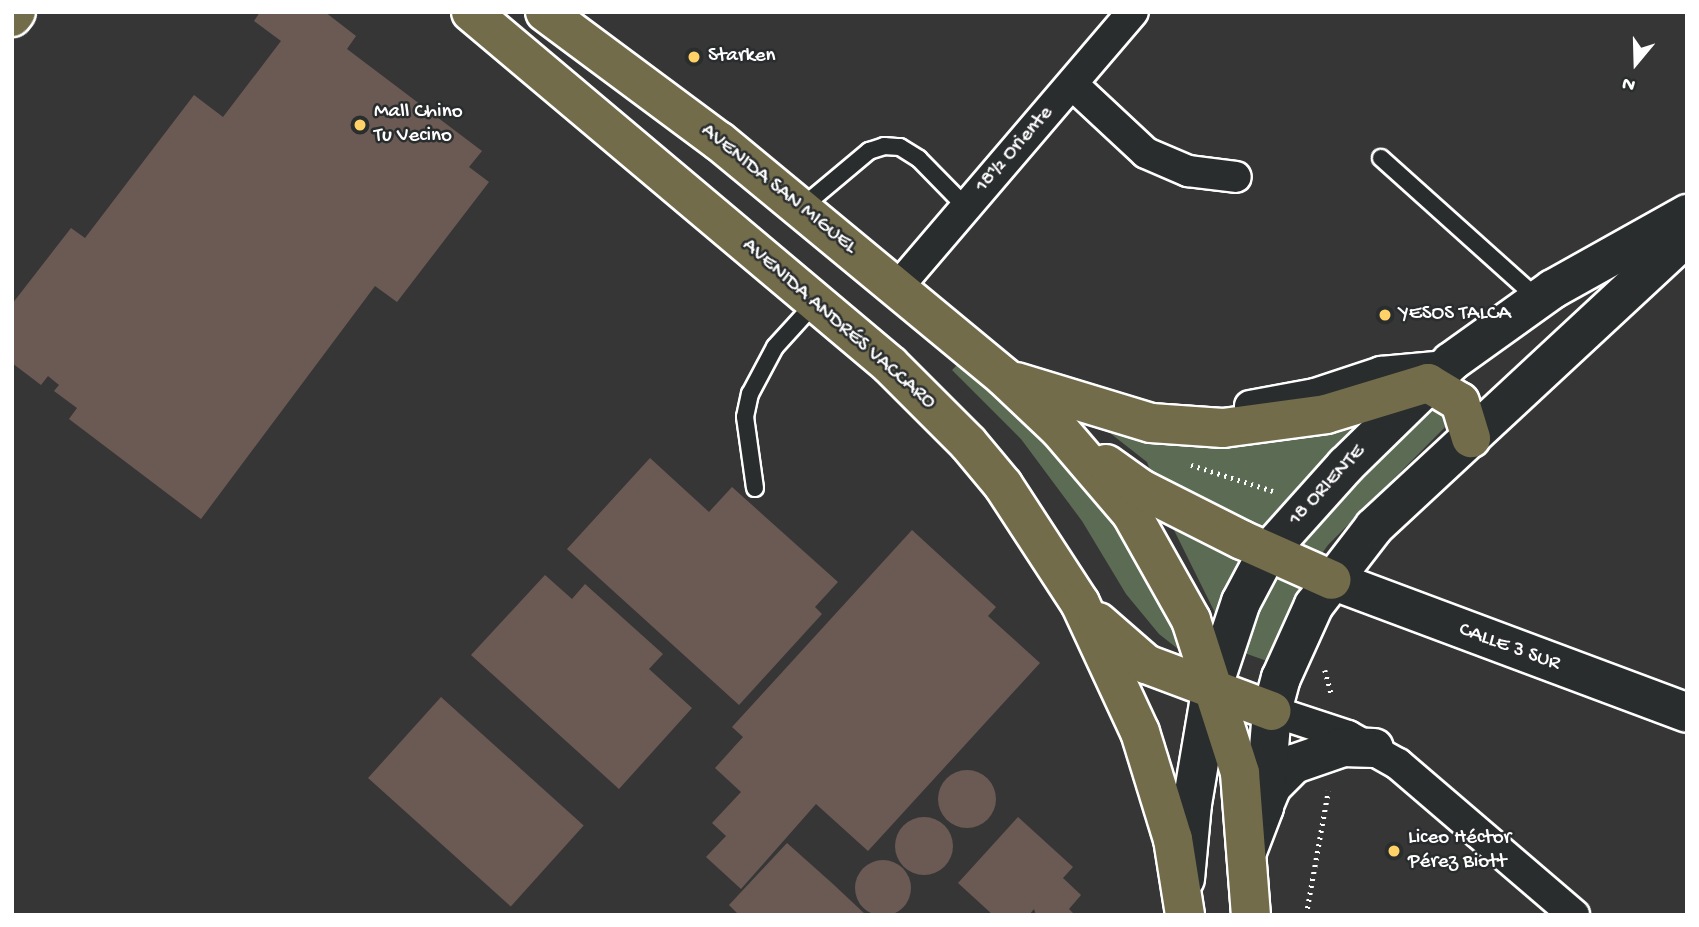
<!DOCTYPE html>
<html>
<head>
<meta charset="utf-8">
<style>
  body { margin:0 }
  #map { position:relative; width:1699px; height:927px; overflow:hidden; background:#373636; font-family:"Gochi Hand",sans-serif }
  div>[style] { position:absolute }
  .green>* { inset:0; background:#5c6b54 }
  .building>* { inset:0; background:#6b5a54; transform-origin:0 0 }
  .round { border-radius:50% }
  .path>* { height:4.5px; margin-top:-2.25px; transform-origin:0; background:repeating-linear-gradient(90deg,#fff 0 2px,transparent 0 7px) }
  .roads { filter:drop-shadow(2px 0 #fff) drop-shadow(-2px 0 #fff) drop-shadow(0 2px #fff) drop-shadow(0 -2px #fff) }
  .lane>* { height:16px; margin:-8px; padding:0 8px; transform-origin:8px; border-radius:8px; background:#2a2d2e }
  .street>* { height:30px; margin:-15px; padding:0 15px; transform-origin:15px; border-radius:15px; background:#2a2d2e }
  .secondary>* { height:38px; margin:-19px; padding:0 19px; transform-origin:19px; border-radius:19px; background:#2a2d2e }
  .primary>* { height:38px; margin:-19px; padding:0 19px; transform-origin:19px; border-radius:19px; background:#726c4b }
  .highway>* { height:38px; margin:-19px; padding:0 19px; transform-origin:19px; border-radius:19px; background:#726c4b }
  .dots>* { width:19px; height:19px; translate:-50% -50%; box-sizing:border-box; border:4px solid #2a2d2e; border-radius:50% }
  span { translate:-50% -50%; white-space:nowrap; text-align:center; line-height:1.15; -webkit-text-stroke:5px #2a2d2e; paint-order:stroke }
  .poi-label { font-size:21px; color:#fff }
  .left { translate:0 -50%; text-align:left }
  .street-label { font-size:21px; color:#fff }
  .frame { position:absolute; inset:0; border:14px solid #fff; pointer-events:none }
  .north { position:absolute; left:1601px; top:28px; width:70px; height:70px; -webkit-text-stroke:5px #2a2d2e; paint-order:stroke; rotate:199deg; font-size:19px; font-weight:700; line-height:28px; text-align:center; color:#fff }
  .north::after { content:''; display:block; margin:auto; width:24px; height:32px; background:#fff; clip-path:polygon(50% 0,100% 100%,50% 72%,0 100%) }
</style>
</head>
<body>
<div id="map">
  <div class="green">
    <i style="clip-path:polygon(959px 363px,1043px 436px,1126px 530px,1187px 656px,1159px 634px,1126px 594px,1082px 521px,1021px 439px,952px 370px)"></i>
    <i style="clip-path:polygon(1417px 388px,1454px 418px,1328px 545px,1301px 583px,1267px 661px,1233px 649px,1169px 520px,1147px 462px,1092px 419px,1111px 424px)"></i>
  </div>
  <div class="building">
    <i style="clip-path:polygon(260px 12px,325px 12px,356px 36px,347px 49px,482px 151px,469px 167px,489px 182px,397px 302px,375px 286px,201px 519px,69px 419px,77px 408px,54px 391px,59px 385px,48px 376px,41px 385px,12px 363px,12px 304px,71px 228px,85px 238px,194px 95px,223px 117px,281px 41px,254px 21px)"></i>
    <i style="clip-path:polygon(650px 458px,709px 512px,732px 487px,838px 582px,815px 607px,822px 614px,739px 705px,567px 549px)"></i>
    <i style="clip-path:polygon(912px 530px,996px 607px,988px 616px,1040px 663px,868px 851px,816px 804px,741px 889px,706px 857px,726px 836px,712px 823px,741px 792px,715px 768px,743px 737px,732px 727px)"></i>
    <i style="clip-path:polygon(545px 575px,572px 599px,585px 584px,663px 654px,649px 669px,692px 708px,619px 789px,471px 655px)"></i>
    <i style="left:441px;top:697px;width:192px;height:109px;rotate:42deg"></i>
    <i class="round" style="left:938px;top:770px;width:58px;height:58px"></i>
    <i style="clip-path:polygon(1018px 817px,1073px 867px,1063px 878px,1081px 895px,1069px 909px,1075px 915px,1036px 915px,1034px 909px,1029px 915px,993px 915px,958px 883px)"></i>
    <i class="round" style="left:895px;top:817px;width:58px;height:58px"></i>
    <i style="clip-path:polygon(787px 843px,833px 884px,866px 915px,739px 915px,729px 905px)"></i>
    <i class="round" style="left:855px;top:860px;width:56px;height:56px"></i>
  </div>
  <div class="path">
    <i style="left:1191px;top:465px;width:86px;rotate:17.6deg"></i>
    <i style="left:1325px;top:670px;width:27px;rotate:75deg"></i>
    <i style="left:1306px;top:915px;width:126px;rotate:-79.9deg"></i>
  </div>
  <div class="roads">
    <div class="lane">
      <i style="left:1381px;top:158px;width:211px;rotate:41.9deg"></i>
      <i style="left:801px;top:208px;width:89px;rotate:-40deg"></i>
      <i style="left:869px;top:151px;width:16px;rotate:-18deg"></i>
      <i style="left:884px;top:146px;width:16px;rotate:4deg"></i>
      <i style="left:900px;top:147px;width:22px;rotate:32deg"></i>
      <i style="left:919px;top:159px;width:67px;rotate:45.6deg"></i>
      <i style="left:755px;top:488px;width:72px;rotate:-98deg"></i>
      <i style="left:745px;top:417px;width:24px;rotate:-78deg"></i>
      <i style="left:750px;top:394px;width:53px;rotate:-62deg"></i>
      <i style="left:775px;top:347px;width:59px;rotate:-47.7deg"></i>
    </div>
    <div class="street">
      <i style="left:1072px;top:84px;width:101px;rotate:43deg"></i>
      <i style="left:1146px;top:153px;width:46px;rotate:23.2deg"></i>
      <i style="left:1188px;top:171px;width:48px;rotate:7.1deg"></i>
      <i style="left:897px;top:288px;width:363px;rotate:-49.5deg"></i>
      <i style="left:1250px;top:406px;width:66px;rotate:-10.5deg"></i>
      <i style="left:1315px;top:394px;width:70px;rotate:-18.4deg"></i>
      <i style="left:1381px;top:372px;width:66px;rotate:-5.2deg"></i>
      <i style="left:1272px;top:711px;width:80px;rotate:18.2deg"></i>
      <i style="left:1348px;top:736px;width:57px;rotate:29.2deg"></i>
      <i style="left:1398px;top:764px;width:232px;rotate:40.6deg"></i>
    </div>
    <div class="secondary">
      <i style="left:1332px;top:580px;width:379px;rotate:20.5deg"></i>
      <i style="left:1264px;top:805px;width:21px;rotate:-67deg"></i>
      <i style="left:1272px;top:786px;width:31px;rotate:-45deg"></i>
      <i style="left:1294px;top:764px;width:52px;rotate:-19.1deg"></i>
      <i style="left:1343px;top:747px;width:31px;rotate:2deg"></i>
      <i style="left:1248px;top:849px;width:45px;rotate:-69.1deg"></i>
      <i style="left:1264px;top:807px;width:96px;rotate:-85.2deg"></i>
      <i style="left:1272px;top:711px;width:34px;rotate:-75deg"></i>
      <i style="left:1281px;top:678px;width:80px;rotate:-65.7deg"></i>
      <i style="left:1314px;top:605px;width:98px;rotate:-52.4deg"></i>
      <i style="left:1374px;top:527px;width:427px;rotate:-42.9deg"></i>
      <i style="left:1185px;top:879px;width:75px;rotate:-84.7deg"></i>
      <i style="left:1192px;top:804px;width:114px;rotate:-80.4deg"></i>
      <i style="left:1211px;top:692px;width:95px;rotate:-71.6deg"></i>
      <i style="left:1241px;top:602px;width:55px;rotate:-62deg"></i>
      <i style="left:1267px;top:553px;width:118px;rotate:-48.1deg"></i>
      <i style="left:1346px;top:465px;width:147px;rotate:-44.4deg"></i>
      <i style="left:1451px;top:362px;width:125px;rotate:-35.6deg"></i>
      <i style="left:1553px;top:289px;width:154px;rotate:-29.2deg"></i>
    </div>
    <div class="primary">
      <i style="left:471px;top:12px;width:548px;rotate:40.11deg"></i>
      <i style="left:890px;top:365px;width:110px;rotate:45deg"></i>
      <i style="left:968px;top:443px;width:55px;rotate:50.2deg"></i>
      <i style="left:1003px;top:485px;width:141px;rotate:56.9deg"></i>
      <i style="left:1080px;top:603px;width:142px;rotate:65.1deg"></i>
      <i style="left:1140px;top:732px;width:112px;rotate:72.9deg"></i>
      <i style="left:1173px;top:839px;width:77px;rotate:81deg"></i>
      <i style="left:545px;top:12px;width:217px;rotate:36.6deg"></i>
      <i style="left:719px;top:141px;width:370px;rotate:39.6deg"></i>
      <i style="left:1004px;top:377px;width:76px;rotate:43.4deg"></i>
      <i style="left:1059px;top:429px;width:111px;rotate:49.4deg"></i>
      <i style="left:1131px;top:513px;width:123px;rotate:60.7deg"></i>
      <i style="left:1191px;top:620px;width:161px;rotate:72.2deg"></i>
      <i style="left:1240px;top:773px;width:142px;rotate:85.6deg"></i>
      <i style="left:1016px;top:382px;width:141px;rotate:16.9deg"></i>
      <i style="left:1151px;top:423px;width:72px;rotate:4deg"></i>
      <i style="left:1223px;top:428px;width:104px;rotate:-7.7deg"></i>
      <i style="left:1326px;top:414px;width:107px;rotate:-16.9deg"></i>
      <i style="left:1428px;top:383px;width:37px;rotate:31deg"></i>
      <i style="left:1460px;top:402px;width:38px;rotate:73deg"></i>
      <i style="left:1106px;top:464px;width:43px;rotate:35.5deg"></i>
      <i style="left:1141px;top:489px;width:113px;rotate:26.8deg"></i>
      <i style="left:1242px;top:540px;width:98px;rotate:24deg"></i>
      <i style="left:1098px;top:622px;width:64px;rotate:41.2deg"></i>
      <i style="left:1146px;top:664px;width:134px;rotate:20.5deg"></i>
    </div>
    <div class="highway">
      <i style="left:12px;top:17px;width:6px;rotate:-51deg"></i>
    </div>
  </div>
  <div class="dots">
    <i style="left:694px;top:57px;background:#ffd166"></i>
    <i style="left:360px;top:125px;background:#ffd166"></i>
    <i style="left:1385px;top:315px;background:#ffd166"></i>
    <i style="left:1394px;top:851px;background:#ffd166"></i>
  </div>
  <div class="poi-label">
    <span class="left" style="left:708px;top:57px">Starken</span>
    <span class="left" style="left:374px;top:125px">Mall Chino<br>Tu Vecino</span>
    <span class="left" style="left:1399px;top:315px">YESOS TALCA</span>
    <span class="left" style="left:1408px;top:851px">Liceo Héctor<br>Pérez Biott</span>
  </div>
  <div class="street-label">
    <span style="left:1015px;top:150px;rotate:-49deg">18½ Oriente</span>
    <span style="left:778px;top:190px;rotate:39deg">AVENIDA SAN MIGUEL</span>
    <span style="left:838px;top:325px;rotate:41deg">AVENIDA ANDRÉS VACCARO</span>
    <span style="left:1328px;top:486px;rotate:-47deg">18 ORIENTE</span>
    <span style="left:1509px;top:648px;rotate:20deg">CALLE 3 SUR</span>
  </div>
  <div class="frame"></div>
  <div class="north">N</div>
</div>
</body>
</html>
